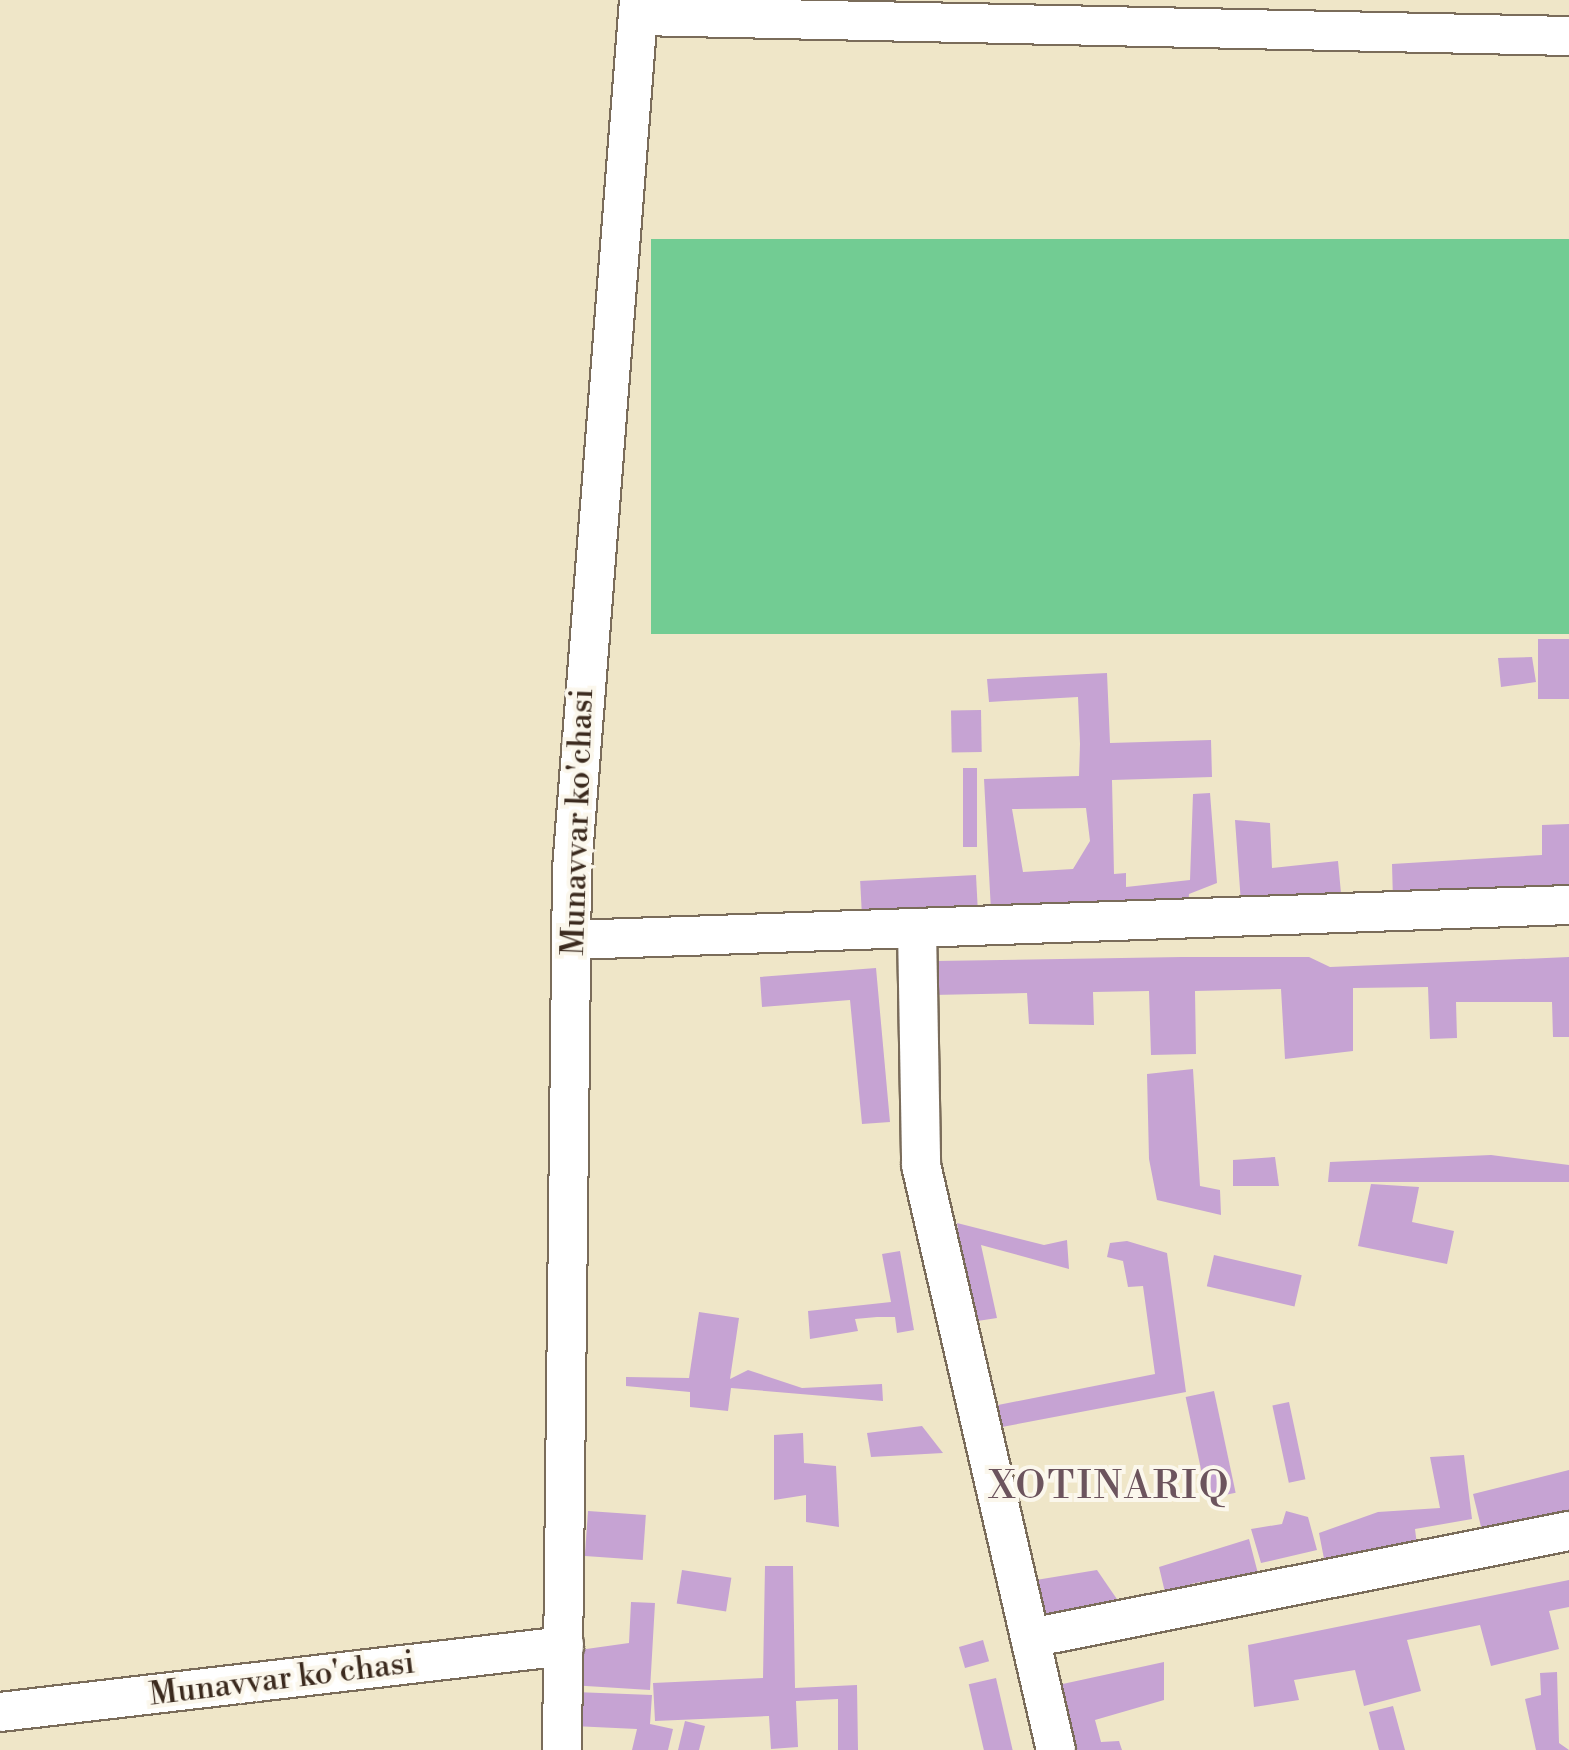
<!DOCTYPE html>
<html>
<head>
<meta charset="utf-8">
<style>
  body { margin:0 }
  #map { position:relative; width:1569px; height:1750px; overflow:hidden; background:#efe6c8; font-family:"Libre Bodoni",serif }
  div>[style] { position:absolute }
  .green>* { inset:0; background:#72cc93; transform-origin:0 0 }
  .building>* { inset:0; background:#c6a3d3; transform-origin:0 0 }
  .roads { filter:drop-shadow(2px 0 #7a6c5a) drop-shadow(-2px 0 #7a6c5a) drop-shadow(0 2px #7a6c5a) drop-shadow(0 -2px #7a6c5a) }
  .minor>* { height:38px; margin:-19px; padding:0 19px; transform-origin:19px; border-radius:19px; background:#fff }
  span { translate:-50% -50%; white-space:nowrap; text-align:center; line-height:1.15; -webkit-text-stroke:8px #fbf7ec; paint-order:stroke }
  .street-label { font-size:32px; color:#3b2a1e }
  .quarter-label { font-size:38px; color:#6c545d; letter-spacing:2.5px }
</style>
</head>
<body>
<div id="map">
  <div class="green">
    <i style="left:1569px;top:239px;width:395px;height:918px;rotate:90deg"></i>
  </div>
  <div class="building">
    <i style="left:1569px;top:639px;width:60px;height:31px;rotate:90deg"></i>
    <i style="clip-path:polygon(1532px 657px,1536px 682px,1501px 687px,1498px 658px)"></i>
    <i style="clip-path:polygon(evenodd,1107px 673px,1110px 743px,1211px 740px,1212px 777px,1112px 780px,1114px 874px,1126px 873px,1126px 887px,1190px 880px,1193px 794px,1210px 793px,1217px 883px,1189px 894px,1188px 909px,991px 911px,984px 779px,1079px 776px,1080px 744px,1078px 697px,989px 702px,987px 679px,1107px 673px,1086px 808px,1090px 841px,1073px 869px,1023px 872px,1012px 809px,1086px 808px)"></i>
    <i style="left:981px;top:710px;width:42px;height:30px;rotate:89deg"></i>
    <i style="left:963px;top:768px;width:14px;height:79px"></i>
    <i style="clip-path:polygon(1235px 820px,1270px 823px,1272px 868px,1338px 861px,1342px 904px,1241px 903px)"></i>
    <i style="clip-path:polygon(1569px 824px,1569px 891px,1393px 901px,1392px 864px,1542px 855px,1542px 825px)"></i>
    <i style="left:976px;top:875px;width:42px;height:116px;rotate:87deg"></i>
    <i style="clip-path:polygon(1182px 957px,1309px 957px,1330px 967px,1569px 957px,1569px 1037px,1553px 1037px,1552px 1002px,1456px 1002px,1457px 1038px,1430px 1039px,1428px 987px,1353px 988px,1353px 1051px,1285px 1059px,1281px 989px,1195px 991px,1196px 1054px,1151px 1055px,1149px 991px,1093px 992px,1094px 1025px,1029px 1024px,1027px 993px,932px 995px,935px 961px)"></i>
    <i style="clip-path:polygon(876px 968px,890px 1122px,862px 1124px,850px 1000px,762px 1007px,760px 977px)"></i>
    <i style="clip-path:polygon(1193px 1069px,1200px 1186px,1220px 1190px,1221px 1215px,1157px 1200px,1149px 1159px,1147px 1074px)"></i>
    <i style="clip-path:polygon(1491px 1155px,1569px 1165px,1569px 1182px,1328px 1182px,1330px 1162px)"></i>
    <i style="clip-path:polygon(1275px 1157px,1279px 1186px,1233px 1186px,1233px 1160px)"></i>
    <i style="clip-path:polygon(1371px 1184px,1419px 1187px,1412px 1222px,1454px 1231px,1447px 1264px,1358px 1246px)"></i>
    <i style="clip-path:polygon(957px 1223px,1044px 1245px,1067px 1240px,1069px 1269px,981px 1245px,997px 1318px,971px 1322px)"></i>
    <i style="clip-path:polygon(1127px 1241px,1167px 1253px,1186px 1392px,1002px 1427px,998px 1405px,1155px 1374px,1143px 1286px,1128px 1287px,1123px 1261px,1107px 1257px,1110px 1243px)"></i>
    <i style="clip-path:polygon(900px 1251px,914px 1330px,897px 1333px,895px 1317px,877px 1317px,855px 1319px,858px 1331px,810px 1339px,808px 1311px,891px 1302px,882px 1254px)"></i>
    <i style="left:1214px;top:1255px;width:90px;height:32px;rotate:13deg"></i>
    <i style="clip-path:polygon(699px 1312px,739px 1318px,730px 1379px,748px 1370px,802px 1388px,882px 1384px,883px 1401px,731px 1388px,728px 1411px,690px 1407px,690px 1392px,626px 1386px,626px 1377px,689px 1378px)"></i>
    <i style="left:1214px;top:1391px;width:104px;height:29px;rotate:78deg"></i>
    <i style="left:1289px;top:1402px;width:79px;height:17px;rotate:78deg"></i>
    <i style="clip-path:polygon(922px 1426px,943px 1453px,871px 1457px,867px 1433px)"></i>
    <i style="clip-path:polygon(803px 1433px,804px 1463px,836px 1466px,839px 1527px,806px 1522px,806px 1495px,774px 1500px,774px 1435px)"></i>
    <i style="clip-path:polygon(1464px 1455px,1472px 1519px,1415px 1529px,1418px 1553px,1326px 1569px,1319px 1533px,1378px 1512px,1440px 1508px,1430px 1457px)"></i>
    <i style="clip-path:polygon(1569px 1470px,1569px 1523px,1485px 1543px,1473px 1494px)"></i>
    <i style="left:588px;top:1511px;width:58px;height:45px;rotate:4deg"></i>
    <i style="clip-path:polygon(1286px 1511px,1308px 1517px,1317px 1550px,1261px 1563px,1251px 1529px,1282px 1524px)"></i>
    <i style="clip-path:polygon(1249px 1539px,1261px 1585px,1204px 1598px,1200px 1582px,1191px 1584px,1195px 1599px,1168px 1605px,1159px 1567px)"></i>
    <i style="clip-path:polygon(765px 1566px,793px 1566px,795px 1688px,857px 1685px,858px 1750px,838px 1750px,838px 1699px,796px 1701px,798px 1747px,771px 1749px,769px 1716px,655px 1721px,653px 1683px,763px 1678px)"></i>
    <i style="left:682px;top:1570px;width:50px;height:34px;rotate:9deg"></i>
    <i style="clip-path:polygon(1097px 1570px,1123px 1608px,1043px 1627px,1036px 1580px)"></i>
    <i style="clip-path:polygon(1569px 1580px,1569px 1607px,1549px 1611px,1559px 1649px,1491px 1666px,1480px 1625px,1407px 1640px,1421px 1691px,1364px 1706px,1355px 1670px,1294px 1680px,1299px 1700px,1254px 1707px,1248px 1645px)"></i>
    <i style="clip-path:polygon(631px 1602px,655px 1603px,650px 1690px,570px 1685px,572px 1651px,629px 1643px)"></i>
    <i style="left:983px;top:1640px;width:22px;height:25px;rotate:74deg"></i>
    <i style="clip-path:polygon(1164px 1662px,1164px 1700px,1095px 1720px,1101px 1742px,1119px 1741px,1122px 1750px,1075px 1750px,1058px 1685px)"></i>
    <i style="clip-path:polygon(1557px 1672px,1559px 1743px,1569px 1750px,1536px 1750px,1525px 1699px,1541px 1695px,1540px 1673px)"></i>
    <i style="left:996px;top:1678px;width:74px;height:28px;rotate:77deg"></i>
    <i style="clip-path:polygon(575px 1692px,652px 1695px,650px 1724px,673px 1729px,668px 1750px,632px 1750px,637px 1729px,573px 1726px)"></i>
    <i style="clip-path:polygon(1393px 1706px,1405px 1750px,1379px 1750px,1369px 1712px)"></i>
    <i style="clip-path:polygon(685px 1721px,705px 1726px,699px 1750px,678px 1750px)"></i>
  </div>
  <div class="roads">
    <div class="minor">
      <i style="left:638px;top:16px;width:931px;rotate:1.23deg"></i>
      <i style="left:917px;top:928px;width:237px;rotate:89deg"></i>
      <i style="left:921px;top:1165px;width:600px;rotate:77.01deg"></i>
      <i style="left:572px;top:940px;width:998px;rotate:-2.01deg"></i>
      <i style="left:1030px;top:1638px;width:550px;rotate:-11.23deg"></i>
      <i style="left:0;top:1712px;width:568px;rotate:-6.67deg"></i>
      <i style="left:562px;top:1750px;width:881px;rotate:-89.35deg"></i>
      <i style="left:572px;top:869px;width:872px;rotate:-85.59deg"></i>
    </div>
  </div>
  <div class="street-label">
    <span style="left:578px;top:822px;rotate:-88deg">Munavvar ko'chasi</span>
    <span style="left:282px;top:1679px;rotate:-7deg">Munavvar ko'chasi</span>
  </div>
  <div class="quarter-label">
    <span style="left:1110px;top:1487px">XOTINARIQ</span>
  </div>
</div>
</body>
</html>
